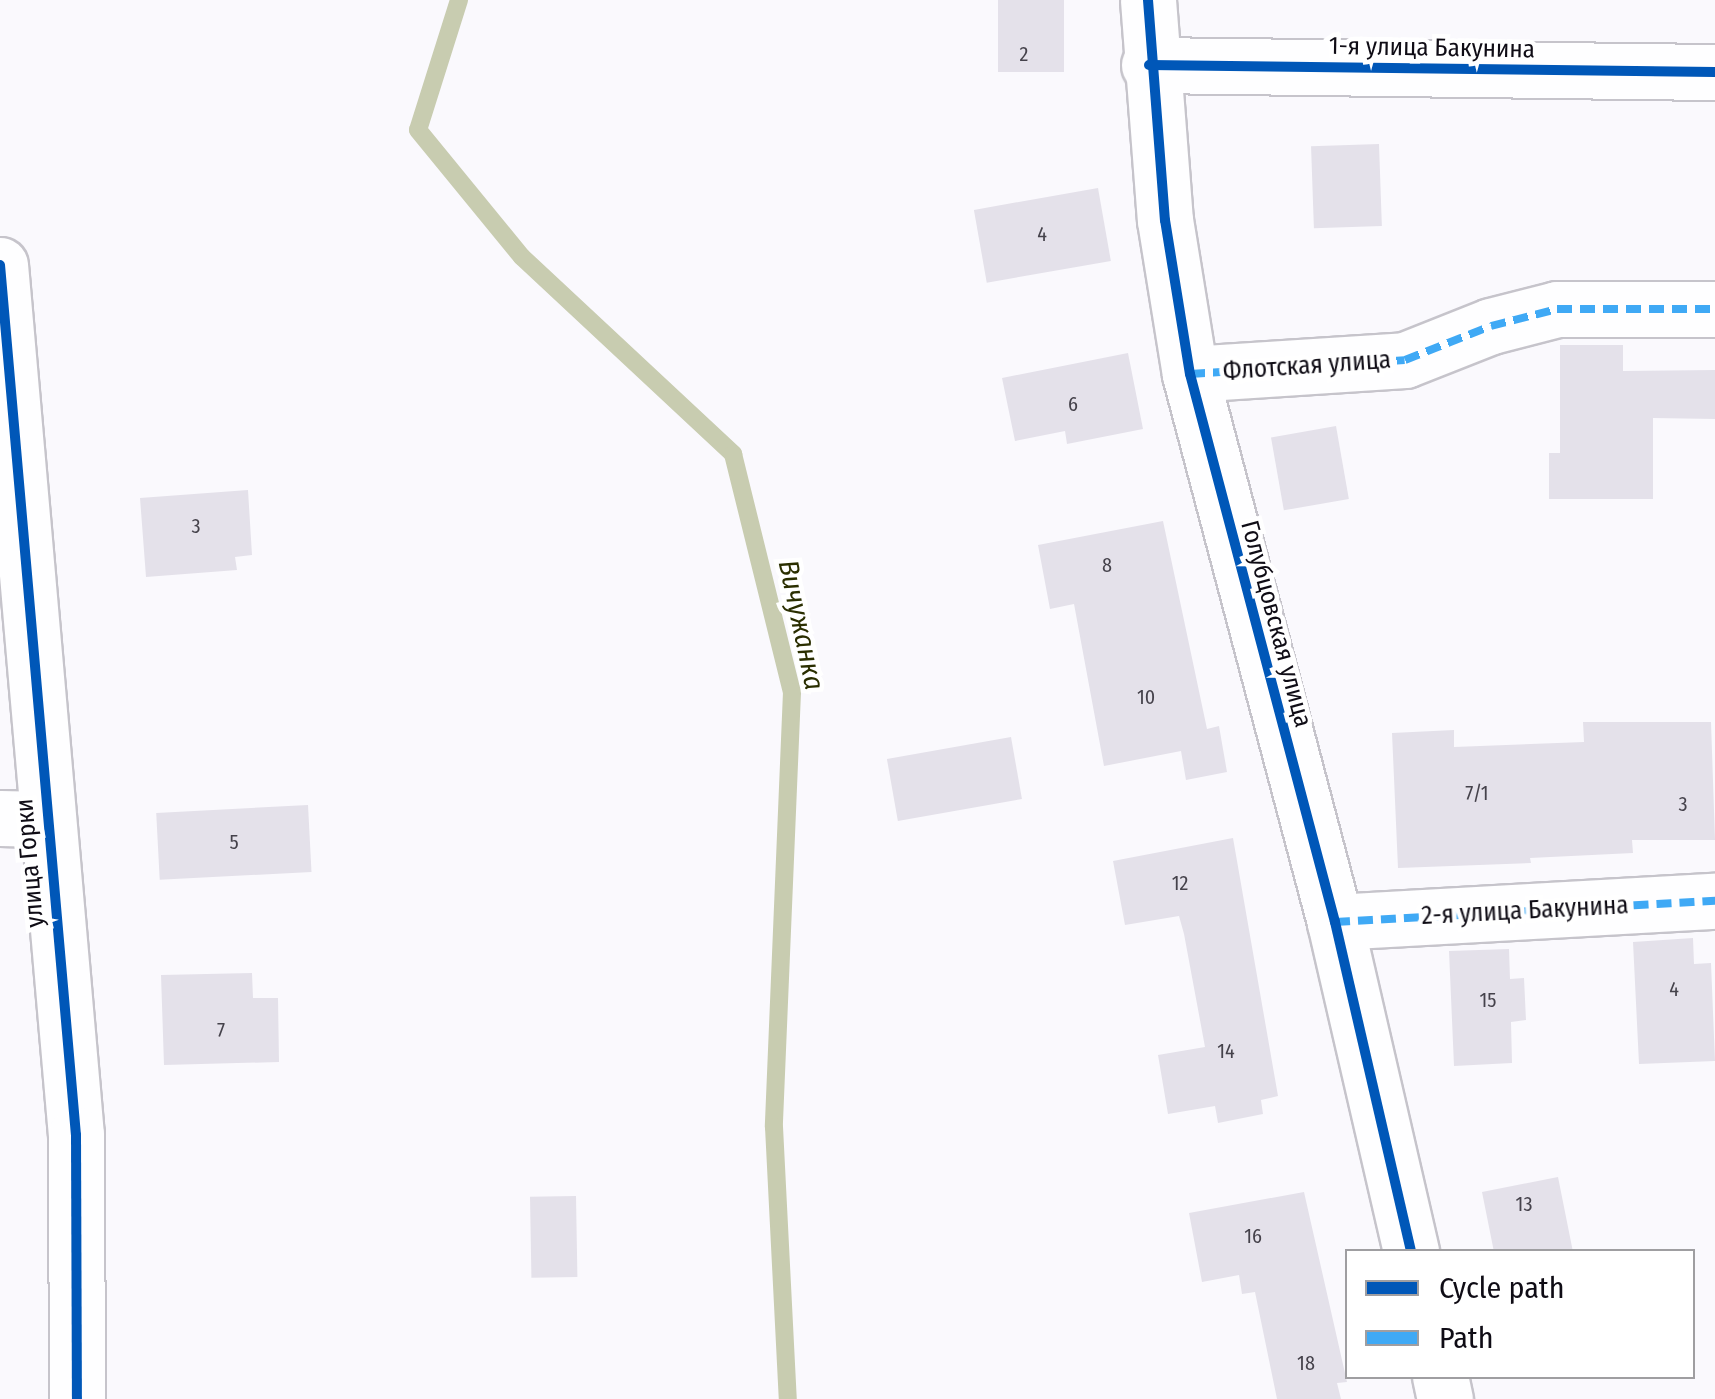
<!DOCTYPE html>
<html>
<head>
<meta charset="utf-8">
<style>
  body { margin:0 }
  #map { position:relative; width:1715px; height:1399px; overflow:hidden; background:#faf9fd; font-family:"Fira Sans Condensed",sans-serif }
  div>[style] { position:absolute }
  .stream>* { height:18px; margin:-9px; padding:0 9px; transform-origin:9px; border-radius:9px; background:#c8ccb0 }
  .building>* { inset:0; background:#e4e1ea; transform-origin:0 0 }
  .roads { filter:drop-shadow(2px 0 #c6c4cb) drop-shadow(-2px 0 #c6c4cb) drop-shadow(0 2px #c6c4cb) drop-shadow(0 -2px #c6c4cb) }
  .street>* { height:55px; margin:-27.5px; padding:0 27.5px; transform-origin:27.5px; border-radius:27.5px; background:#fefeff }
  .quiet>* { height:8px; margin-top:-4px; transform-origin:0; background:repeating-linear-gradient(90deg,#3fa9f5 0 15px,transparent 0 23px) }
  .cycleway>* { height:10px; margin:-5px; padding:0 5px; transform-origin:5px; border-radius:5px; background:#0057b8 }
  span { translate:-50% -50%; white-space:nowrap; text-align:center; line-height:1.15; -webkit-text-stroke:9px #fff; paint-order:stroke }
  .number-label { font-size:20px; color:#45424b }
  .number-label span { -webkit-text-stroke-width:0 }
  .street-label { font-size:25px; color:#0f0c15 }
  .water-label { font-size:28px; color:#2a2e00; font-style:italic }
  .legend { position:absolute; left:1345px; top:1249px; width:350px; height:130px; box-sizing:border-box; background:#fff; border:2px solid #9f9ea1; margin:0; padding:12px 18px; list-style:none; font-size:30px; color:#0f0c15 }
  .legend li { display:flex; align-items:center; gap:20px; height:50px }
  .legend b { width:50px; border:2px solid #9f9ea1 }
</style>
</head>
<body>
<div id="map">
  <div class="stream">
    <i style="left:459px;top:0;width:136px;rotate:107.5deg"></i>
    <i style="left:418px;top:130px;width:164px;rotate:50.7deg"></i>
    <i style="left:522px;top:257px;width:289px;rotate:43deg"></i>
    <i style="left:733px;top:454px;width:245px;rotate:76.1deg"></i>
    <i style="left:792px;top:692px;width:435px;rotate:92.4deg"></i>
    <i style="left:774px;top:1127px;width:272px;rotate:87.1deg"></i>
  </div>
  <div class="building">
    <i style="left:998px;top:0;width:66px;height:72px"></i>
    <i style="left:1379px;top:144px;width:82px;height:68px;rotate:88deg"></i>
    <i style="left:1098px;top:188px;width:74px;height:126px;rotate:80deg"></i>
    <i style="clip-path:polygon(1560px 345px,1623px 345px,1623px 371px,1715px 370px,1715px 419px,1653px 418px,1653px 499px,1549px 499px,1549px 453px,1560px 453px)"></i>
    <i style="clip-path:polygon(1128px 353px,1143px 429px,1067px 444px,1065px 431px,1015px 441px,1002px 378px)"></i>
    <i style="left:1336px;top:426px;width:74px;height:66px;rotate:80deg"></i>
    <i style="clip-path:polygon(248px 490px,252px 555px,235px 557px,237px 570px,146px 577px,140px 498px)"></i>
    <i style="clip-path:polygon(1163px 521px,1207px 729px,1219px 726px,1227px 772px,1186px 780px,1181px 751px,1104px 766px,1074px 604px,1050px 609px,1038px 545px)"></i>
    <i style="clip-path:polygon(1583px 722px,1711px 722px,1715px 840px,1632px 840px,1633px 853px,1530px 858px,1531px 863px,1398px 868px,1392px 733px,1454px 730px,1454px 747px,1584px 742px)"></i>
    <i style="left:1011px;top:737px;width:63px;height:126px;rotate:80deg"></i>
    <i style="left:308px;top:805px;width:67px;height:152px;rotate:87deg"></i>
    <i style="clip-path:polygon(1233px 838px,1278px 1096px,1261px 1100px,1263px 1114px,1218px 1123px,1215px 1106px,1168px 1114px,1158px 1055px,1205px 1047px,1184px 934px,1179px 916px,1125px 925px,1113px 861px)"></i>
    <i style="clip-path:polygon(1693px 938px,1694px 964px,1711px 963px,1715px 1061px,1639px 1064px,1633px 942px)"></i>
    <i style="clip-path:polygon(1509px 949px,1510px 979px,1524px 978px,1526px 1020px,1511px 1022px,1512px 1063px,1454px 1066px,1449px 951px)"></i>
    <i style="clip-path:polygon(252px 973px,253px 998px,278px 998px,279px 1062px,164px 1065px,161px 975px)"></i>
    <i style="clip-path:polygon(1558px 1177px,1573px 1252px,1494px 1252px,1482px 1192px)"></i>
    <i style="clip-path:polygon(1304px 1192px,1347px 1382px,1337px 1383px,1341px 1399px,1277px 1399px,1255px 1292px,1242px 1294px,1239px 1275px,1202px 1282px,1189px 1213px)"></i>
    <i style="left:576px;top:1196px;width:81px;height:46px;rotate:89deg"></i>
  </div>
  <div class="roads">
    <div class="street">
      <i style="left:1148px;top:0;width:221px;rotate:85.6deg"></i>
      <i style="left:1165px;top:220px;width:156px;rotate:80.8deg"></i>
      <i style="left:1190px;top:374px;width:567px;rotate:75.18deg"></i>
      <i style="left:1335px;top:922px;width:339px;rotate:77deg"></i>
      <i style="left:1149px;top:65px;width:566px;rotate:0.71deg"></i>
      <i style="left:0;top:265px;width:873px;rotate:85.01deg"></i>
      <i style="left:76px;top:1135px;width:264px;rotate:89.8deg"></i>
      <i style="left:1190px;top:374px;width:215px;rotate:-3.7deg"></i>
      <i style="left:1405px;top:360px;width:92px;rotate:-21.6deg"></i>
      <i style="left:1491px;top:326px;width:68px;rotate:-14.4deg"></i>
      <i style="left:1557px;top:309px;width:158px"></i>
      <i style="left:0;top:818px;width:46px;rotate:1.2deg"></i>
      <i style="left:1335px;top:922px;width:381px;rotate:-3.2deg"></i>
      <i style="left:1440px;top:1376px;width:24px;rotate:78deg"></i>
    </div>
  </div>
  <div class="quiet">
    <i style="left:1190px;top:374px;width:215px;rotate:-3.7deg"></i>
    <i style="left:1405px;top:360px;width:92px;rotate:-21.6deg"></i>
    <i style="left:1491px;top:326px;width:68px;rotate:-14.4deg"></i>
    <i style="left:1557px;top:309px;width:158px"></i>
    <i style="left:1335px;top:922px;width:381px;rotate:-3.2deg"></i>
  </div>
  <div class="cycleway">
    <i style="left:1148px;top:0;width:221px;rotate:85.6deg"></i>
    <i style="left:1165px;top:220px;width:156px;rotate:80.8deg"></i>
    <i style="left:1190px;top:374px;width:567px;rotate:75.18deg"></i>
    <i style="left:1335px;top:922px;width:339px;rotate:77deg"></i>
    <i style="left:1149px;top:65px;width:566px;rotate:0.71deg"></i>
    <i style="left:0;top:265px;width:873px;rotate:85.01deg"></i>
    <i style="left:76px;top:1135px;width:264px;rotate:89.8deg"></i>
  </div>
  <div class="number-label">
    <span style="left:1024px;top:54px">2</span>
    <span style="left:1042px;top:234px">4</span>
    <span style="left:1073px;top:404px">6</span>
    <span style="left:196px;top:526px">3</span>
    <span style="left:1107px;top:565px">8</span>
    <span style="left:1146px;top:697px">10</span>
    <span style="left:1477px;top:793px">7/1</span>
    <span style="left:1683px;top:804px">3</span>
    <span style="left:234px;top:842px">5</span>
    <span style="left:1180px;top:883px">12</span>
    <span style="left:1674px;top:989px">4</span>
    <span style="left:1488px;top:1000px">15</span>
    <span style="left:221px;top:1030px">7</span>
    <span style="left:1226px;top:1051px">14</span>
    <span style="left:1524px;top:1204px">13</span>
    <span style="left:1253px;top:1236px">16</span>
    <span style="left:1306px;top:1363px">18</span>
  </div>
  <div class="street-label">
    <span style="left:1432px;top:48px;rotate:1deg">1-я улица Бакунина</span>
    <span style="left:1307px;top:366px;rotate:-4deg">Флотская улица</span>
    <span style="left:1276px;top:624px;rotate:75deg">Голубцовская улица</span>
    <span style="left:30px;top:863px;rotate:-95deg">улица Горки</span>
    <span style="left:1525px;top:911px;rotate:-3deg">2-я улица Бакунина</span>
  </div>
  <div class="water-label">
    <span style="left:801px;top:625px;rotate:78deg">Вичужанка</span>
  </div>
  <ul class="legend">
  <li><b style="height:12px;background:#0057b8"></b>Cycle path</li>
  <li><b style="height:12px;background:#3fa9f5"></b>Path</li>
  </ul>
</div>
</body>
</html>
